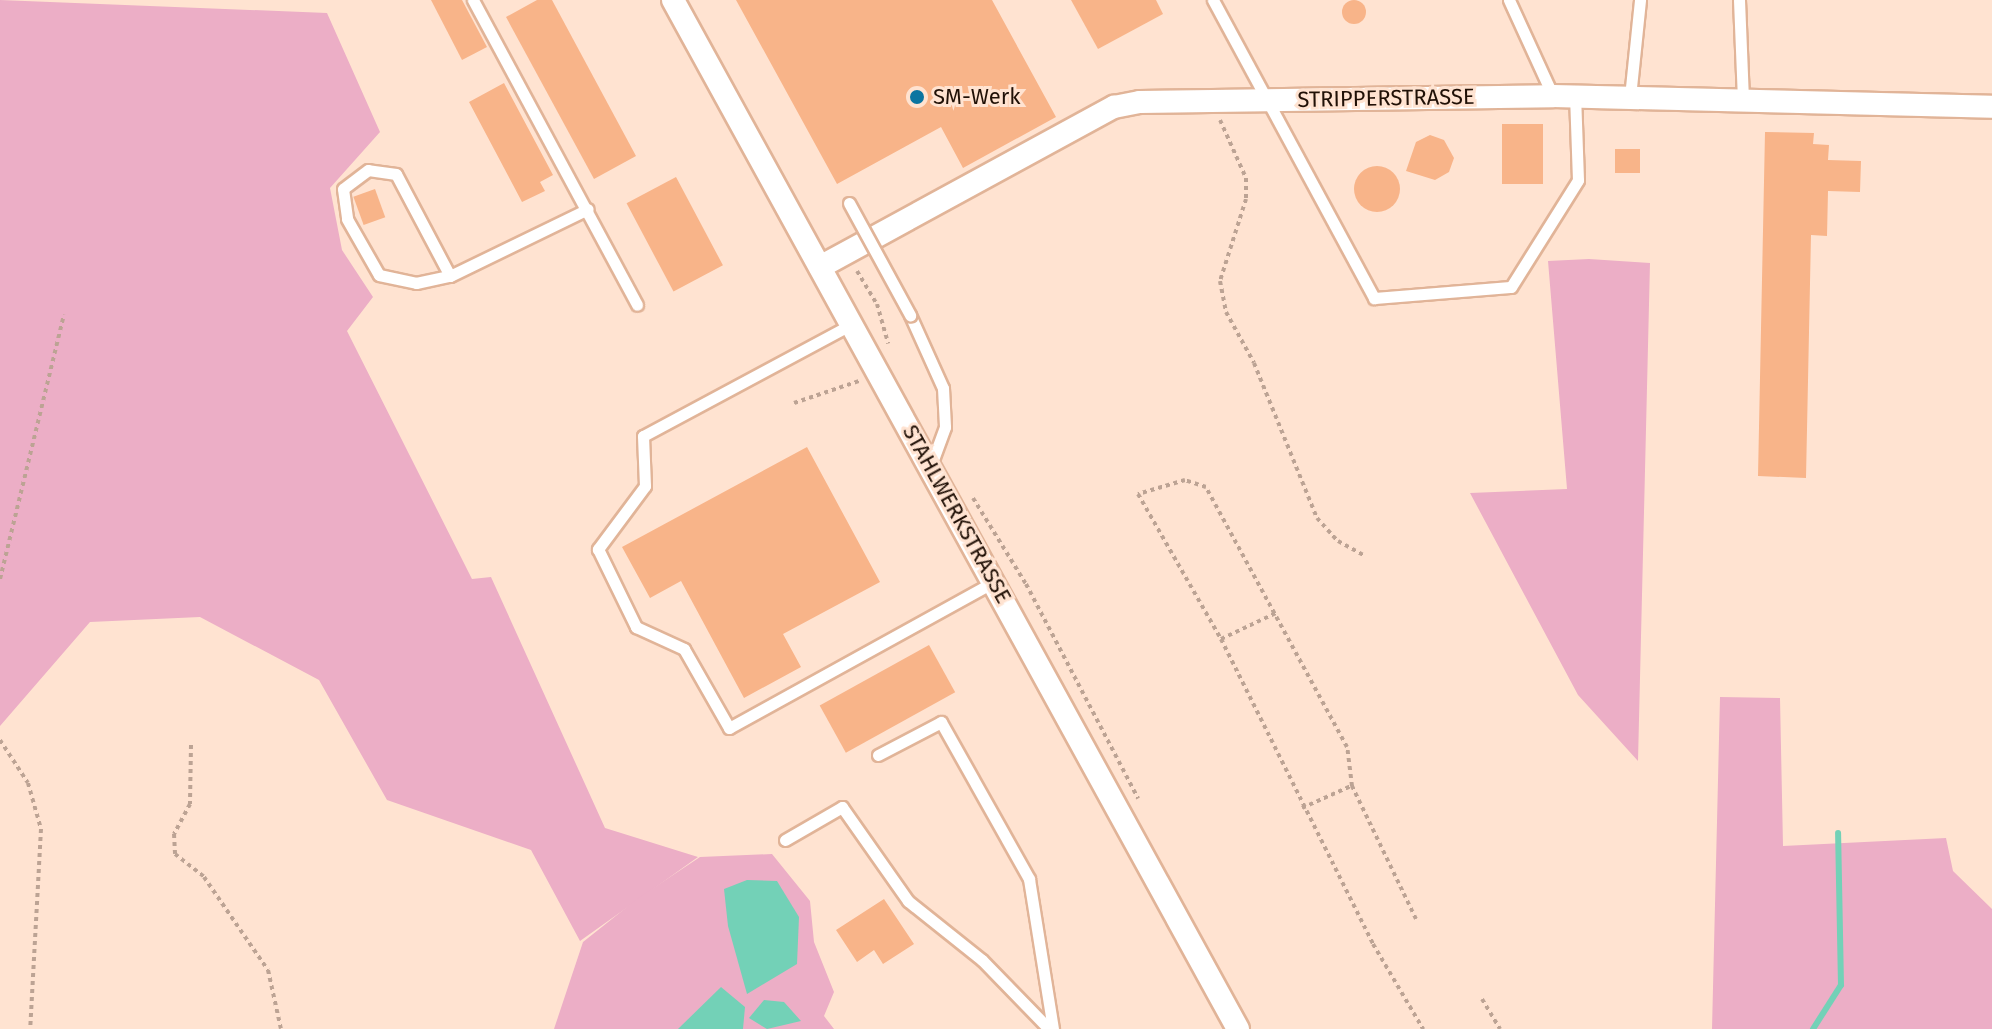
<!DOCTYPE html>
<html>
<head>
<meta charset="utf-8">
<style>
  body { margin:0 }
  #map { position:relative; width:1992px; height:1029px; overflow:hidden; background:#ffe3d1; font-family:"Fira Sans",sans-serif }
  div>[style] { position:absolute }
  .green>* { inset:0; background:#ecaec6 }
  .water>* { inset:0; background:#73d1b7 }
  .stream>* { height:6px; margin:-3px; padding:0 3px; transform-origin:3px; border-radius:3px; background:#73d1b7 }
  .building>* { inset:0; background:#f8b489; transform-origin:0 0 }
  .round { border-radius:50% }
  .path>* { height:4px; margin-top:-2px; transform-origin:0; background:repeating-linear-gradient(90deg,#bca394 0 4px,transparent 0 8px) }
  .roads { filter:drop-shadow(2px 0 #e1b498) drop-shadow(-2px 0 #e1b498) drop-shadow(0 2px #e1b498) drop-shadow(0 -2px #e1b498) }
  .service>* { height:11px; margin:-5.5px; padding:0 5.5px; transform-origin:5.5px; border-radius:5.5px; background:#fff }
  .minor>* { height:22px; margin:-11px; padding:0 11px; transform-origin:11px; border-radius:11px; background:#fff }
  .bridges { filter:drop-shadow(2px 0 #e1b498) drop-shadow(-2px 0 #e1b498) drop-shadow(0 2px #e1b498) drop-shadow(0 -2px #e1b498) }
  .service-bridge>* { height:11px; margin:-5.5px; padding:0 5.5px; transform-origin:5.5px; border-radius:5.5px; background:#fff }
  .dots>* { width:22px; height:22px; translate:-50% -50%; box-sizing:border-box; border:4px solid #ffe3d1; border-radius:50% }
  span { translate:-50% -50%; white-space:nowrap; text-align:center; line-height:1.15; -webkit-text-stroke:6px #ffe3d1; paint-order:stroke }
  .poi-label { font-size:22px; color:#201006 }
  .left { translate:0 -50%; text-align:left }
  .street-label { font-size:22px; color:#201006 }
</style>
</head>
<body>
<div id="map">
  <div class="green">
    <i style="clip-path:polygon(0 0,327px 13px,380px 132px,330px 188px,342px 250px,373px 297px,347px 331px,472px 579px,491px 577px,605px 828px,698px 857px,580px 941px,531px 850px,387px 800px,319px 680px,200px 617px,90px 622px,0 726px)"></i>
    <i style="clip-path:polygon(1589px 259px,1650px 263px,1638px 761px,1578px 695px,1470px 493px,1567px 489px,1548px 261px)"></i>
    <i style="clip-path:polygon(1720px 697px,1780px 698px,1783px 846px,1946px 838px,1953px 871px,1992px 909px,1992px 1029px,1712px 1029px)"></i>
    <i style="clip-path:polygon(772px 854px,810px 901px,814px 942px,834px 992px,824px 1016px,834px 1029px,554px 1029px,583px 942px,637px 899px,700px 857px)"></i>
  </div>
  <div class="water">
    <i style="clip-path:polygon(747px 880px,777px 881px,799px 917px,797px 964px,747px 994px,728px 926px,724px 889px)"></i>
    <i style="clip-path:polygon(721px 987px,745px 1007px,743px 1029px,678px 1029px)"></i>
    <i style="clip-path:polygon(764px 1000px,784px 1002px,801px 1021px,767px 1029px,749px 1018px)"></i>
  </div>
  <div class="stream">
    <i style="left:1813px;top:1029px;width:52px;rotate:-57.5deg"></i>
    <i style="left:1841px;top:985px;width:152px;rotate:-91.1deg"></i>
  </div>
  <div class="building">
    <i class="round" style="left:1342px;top:0;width:24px;height:24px"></i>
    <i style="clip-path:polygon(431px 0,462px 0,487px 47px,462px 60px)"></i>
    <i style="clip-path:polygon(537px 0,552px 0,636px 156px,594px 179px,506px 17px)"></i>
    <i style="clip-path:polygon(736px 0,992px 0,1056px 117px,963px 168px,941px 127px,837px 184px)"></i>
    <i style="clip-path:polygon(1071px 0,1156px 0,1163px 14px,1098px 49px)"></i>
    <i style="clip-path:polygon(504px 83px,553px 175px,540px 182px,545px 191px,522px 202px,469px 102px)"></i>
    <i style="left:1502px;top:124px;width:41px;height:60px"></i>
    <i style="clip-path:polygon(1765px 132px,1814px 133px,1813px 144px,1829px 145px,1828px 160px,1861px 161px,1860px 192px,1828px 191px,1827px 236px,1811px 235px,1806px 478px,1758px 476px)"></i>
    <i style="clip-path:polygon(1430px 135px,1444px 140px,1454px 158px,1449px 172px,1435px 180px,1406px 171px,1416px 142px)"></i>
    <i style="left:1615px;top:149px;width:25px;height:24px"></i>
    <i class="round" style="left:1354px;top:166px;width:46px;height:46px"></i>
    <i style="left:676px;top:177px;width:100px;height:56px;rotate:62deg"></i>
    <i style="left:375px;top:189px;width:30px;height:23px;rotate:70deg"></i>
    <i style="clip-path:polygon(807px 447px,880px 582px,783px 634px,801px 667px,744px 698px,681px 581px,650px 598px,622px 547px)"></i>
    <i style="left:929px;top:645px;width:54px;height:125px;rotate:61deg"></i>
    <i style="clip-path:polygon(884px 899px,914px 944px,883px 964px,874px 950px,857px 962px,836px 930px)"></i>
  </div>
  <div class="path">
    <i style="left:1220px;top:120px;width:64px;rotate:65.9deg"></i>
    <i style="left:1246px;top:178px;width:21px;rotate:90deg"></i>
    <i style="left:1246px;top:199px;width:86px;rotate:107.6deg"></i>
    <i style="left:1220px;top:281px;width:32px;rotate:79deg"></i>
    <i style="left:1226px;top:312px;width:58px;rotate:61.2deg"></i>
    <i style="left:1254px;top:363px;width:167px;rotate:67.9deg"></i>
    <i style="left:1317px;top:518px;width:31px;rotate:48deg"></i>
    <i style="left:1338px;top:541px;width:31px;rotate:29deg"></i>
    <i style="left:857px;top:271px;width:39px;rotate:59deg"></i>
    <i style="left:877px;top:304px;width:41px;rotate:74.2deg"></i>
    <i style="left:794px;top:403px;width:69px;rotate:-18.7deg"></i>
    <i style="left:973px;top:498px;width:101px;rotate:58.4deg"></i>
    <i style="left:1026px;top:584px;width:242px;rotate:62.4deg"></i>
    <i style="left:0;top:579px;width:272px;rotate:-76.4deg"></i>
    <i style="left:1221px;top:639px;width:61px;rotate:-25.3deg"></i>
    <i style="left:0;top:740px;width:51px;rotate:56.9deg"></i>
    <i style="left:28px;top:783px;width:48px;rotate:74.2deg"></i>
    <i style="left:41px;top:829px;width:200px;rotate:93.1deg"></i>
    <i style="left:191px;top:745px;width:59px;rotate:91deg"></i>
    <i style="left:190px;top:804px;width:34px;rotate:118deg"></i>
    <i style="left:174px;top:834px;width:20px;rotate:87deg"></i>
    <i style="left:175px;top:854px;width:37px;rotate:38deg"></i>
    <i style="left:204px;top:877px;width:113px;rotate:55.5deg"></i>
    <i style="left:268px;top:970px;width:60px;rotate:77.6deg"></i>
    <i style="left:1302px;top:808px;width:54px;rotate:-24.2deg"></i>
    <i style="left:1416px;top:919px;width:148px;rotate:-115.7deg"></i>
    <i style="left:1352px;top:786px;width:39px;rotate:-97deg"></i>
    <i style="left:1347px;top:747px;width:296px;rotate:-118.5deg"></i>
    <i style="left:1206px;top:487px;width:22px;rotate:-162deg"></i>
    <i style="left:1185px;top:480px;width:49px;rotate:163.4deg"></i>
    <i style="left:1138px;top:494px;width:167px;rotate:60.2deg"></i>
    <i style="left:1221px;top:639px;width:341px;rotate:63.5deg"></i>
    <i style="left:1373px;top:944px;width:99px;rotate:59.5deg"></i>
    <i style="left:1482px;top:999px;width:35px;rotate:59deg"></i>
  </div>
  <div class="roads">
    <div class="service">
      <i style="left:473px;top:0;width:346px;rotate:61.7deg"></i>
      <i style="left:1213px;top:0;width:339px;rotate:61.6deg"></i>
      <i style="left:1374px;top:298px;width:137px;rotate:-4.6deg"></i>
      <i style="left:1511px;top:287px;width:126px;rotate:-57.9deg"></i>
      <i style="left:1578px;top:180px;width:84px;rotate:-92deg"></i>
      <i style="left:1509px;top:0;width:106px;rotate:65.4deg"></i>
      <i style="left:1739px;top:0;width:99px;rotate:87.7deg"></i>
      <i style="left:1630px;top:97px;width:98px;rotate:-84.1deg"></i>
      <i style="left:450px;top:276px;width:115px;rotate:-117.9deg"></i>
      <i style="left:396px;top:174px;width:28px;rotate:-172deg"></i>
      <i style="left:368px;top:170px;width:31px;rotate:143deg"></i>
      <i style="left:343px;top:189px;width:30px;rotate:82deg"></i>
      <i style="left:347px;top:219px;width:64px;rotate:60.3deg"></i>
      <i style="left:379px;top:275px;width:38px;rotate:12deg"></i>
      <i style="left:416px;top:283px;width:35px;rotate:-12deg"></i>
      <i style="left:450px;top:276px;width:153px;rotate:-25.9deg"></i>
      <i style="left:910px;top:315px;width:80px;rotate:65.7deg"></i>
      <i style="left:943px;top:388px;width:39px;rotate:87deg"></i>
      <i style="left:945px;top:427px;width:40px;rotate:110.2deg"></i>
      <i style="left:852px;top:324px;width:237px;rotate:151.8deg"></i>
      <i style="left:643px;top:436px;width:50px;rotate:87.7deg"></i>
      <i style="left:645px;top:486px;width:79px;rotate:126.7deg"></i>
      <i style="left:598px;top:549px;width:87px;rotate:64deg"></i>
      <i style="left:636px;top:627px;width:53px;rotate:24.6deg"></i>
      <i style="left:684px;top:649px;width:91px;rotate:60.3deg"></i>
      <i style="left:729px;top:728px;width:303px;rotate:-28.9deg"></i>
      <i style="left:878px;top:755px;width:71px;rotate:-27.6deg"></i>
      <i style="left:941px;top:722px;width:180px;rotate:60.7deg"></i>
      <i style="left:1029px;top:879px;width:152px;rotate:80.9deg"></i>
      <i style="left:785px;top:840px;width:66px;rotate:-30.1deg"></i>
      <i style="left:842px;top:807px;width:115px;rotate:54.9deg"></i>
      <i style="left:908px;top:901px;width:95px;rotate:38.6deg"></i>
      <i style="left:982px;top:960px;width:96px;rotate:45.8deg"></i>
    </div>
    <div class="minor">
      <i style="left:673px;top:0;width:1174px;rotate:61.23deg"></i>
      <i style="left:820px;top:267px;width:335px;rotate:-28.6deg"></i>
      <i style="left:1114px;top:107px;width:26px;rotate:-11deg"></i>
      <i style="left:1140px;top:102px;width:413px;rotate:-0.8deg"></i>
      <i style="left:1553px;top:96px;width:439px;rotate:1.4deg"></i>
    </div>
  </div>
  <div class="bridges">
    <div class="service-bridge">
      <i style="left:849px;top:203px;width:128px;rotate:61.4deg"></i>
    </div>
  </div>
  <div class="dots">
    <i style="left:917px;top:97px;background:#0b75a1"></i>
  </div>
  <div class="poi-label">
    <span class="left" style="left:933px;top:97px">SM-Werk</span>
  </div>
  <div class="street-label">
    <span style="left:1386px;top:98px;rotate:-1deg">STRIPPERSTRASSE</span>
    <span style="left:957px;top:514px;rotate:61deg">STAHLWERKSTRASSE</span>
  </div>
</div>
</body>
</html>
